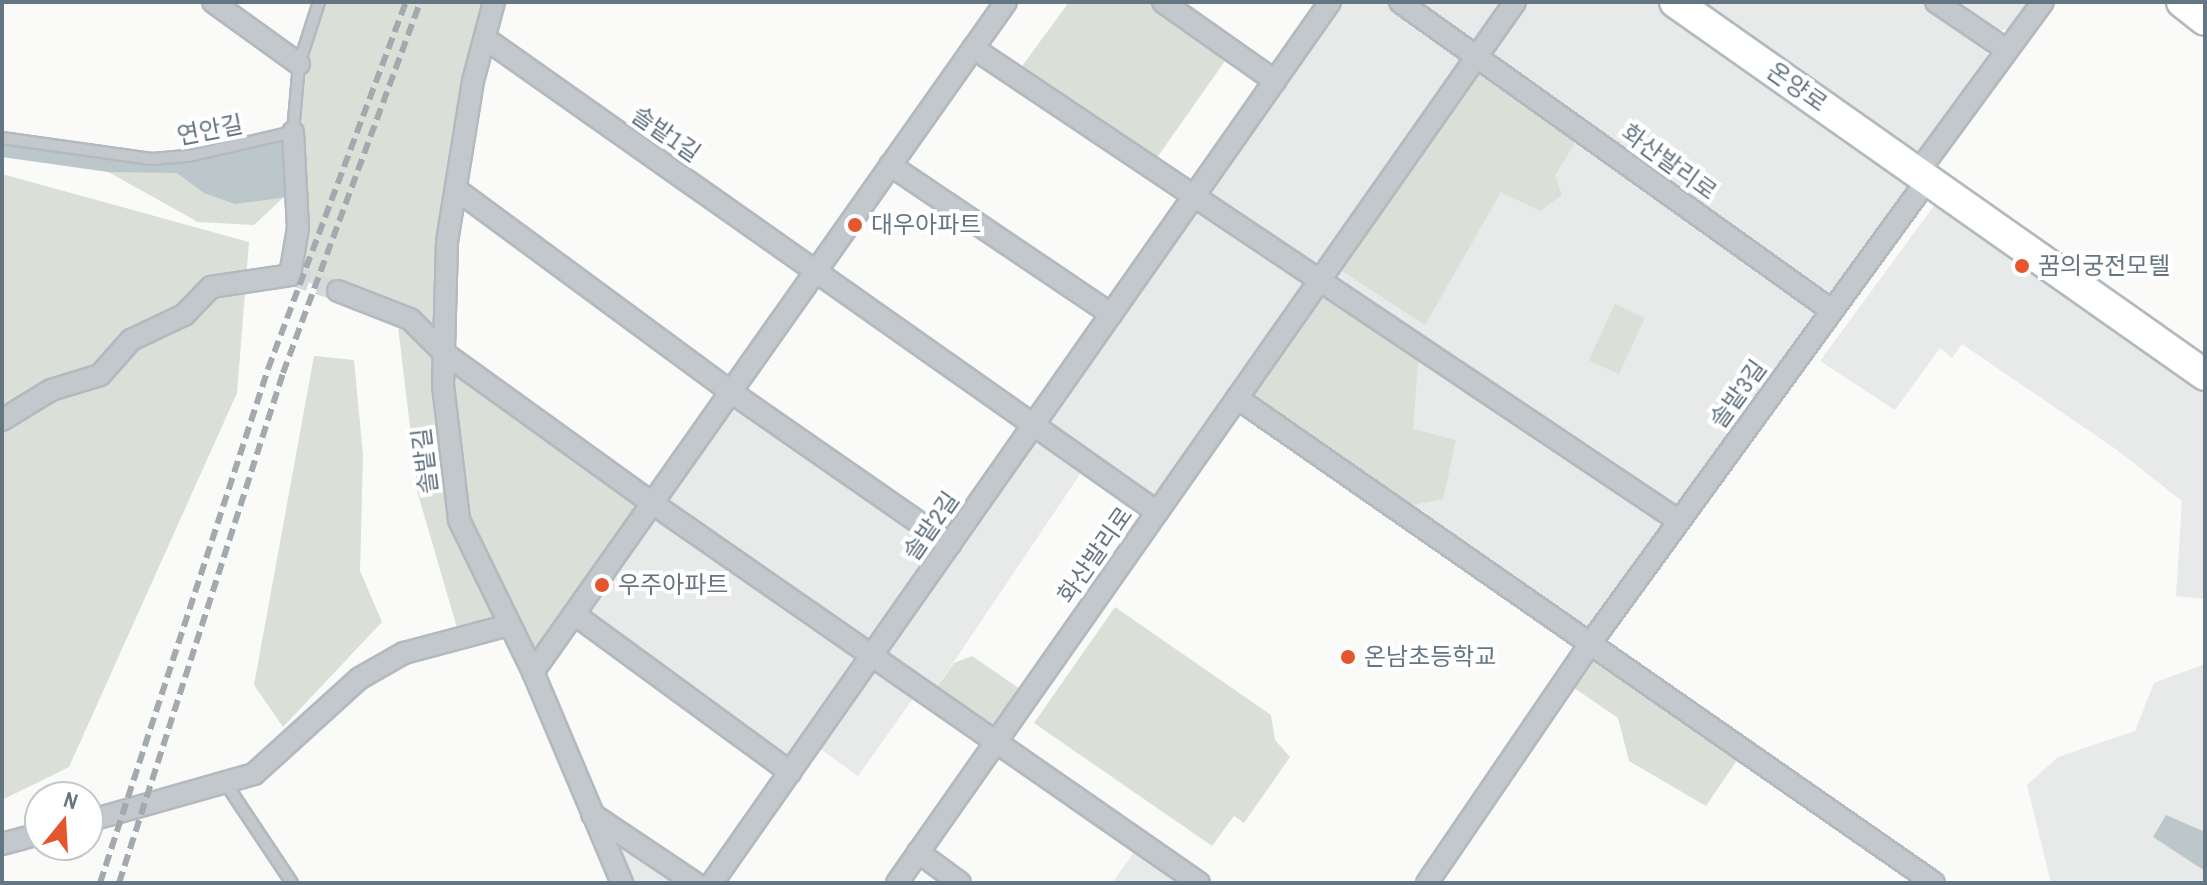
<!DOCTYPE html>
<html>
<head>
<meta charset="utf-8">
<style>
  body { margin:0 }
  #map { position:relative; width:2207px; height:885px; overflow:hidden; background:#fafaf8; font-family:"Archivo Narrow","Noto Sans KR",sans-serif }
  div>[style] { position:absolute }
  .built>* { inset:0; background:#e8e9e9 }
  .green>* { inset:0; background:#dadfd7; transform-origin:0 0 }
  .water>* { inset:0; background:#bbc7cb }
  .street-tunnel>* { height:20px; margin-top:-10px; transform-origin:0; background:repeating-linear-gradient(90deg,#d5d9db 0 20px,transparent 0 30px) }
  .roads { filter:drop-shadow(2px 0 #b3babf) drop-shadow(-2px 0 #b3babf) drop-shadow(0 2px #b3babf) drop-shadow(0 -2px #b3babf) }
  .lane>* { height:10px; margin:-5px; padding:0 5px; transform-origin:5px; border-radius:5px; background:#c3c8cc }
  .street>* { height:20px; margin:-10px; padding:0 10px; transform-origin:10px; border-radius:10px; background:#c3c8cc }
  .secondary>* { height:30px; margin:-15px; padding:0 15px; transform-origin:15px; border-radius:15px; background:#fff }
  .rail>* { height:6px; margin-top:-3px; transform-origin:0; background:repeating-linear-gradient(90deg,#a2aab0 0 12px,transparent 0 18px) }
  .dots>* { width:22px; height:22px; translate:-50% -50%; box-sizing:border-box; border:4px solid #fff; border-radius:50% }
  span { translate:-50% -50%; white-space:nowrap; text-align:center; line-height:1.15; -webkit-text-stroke:8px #fff; paint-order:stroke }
  .street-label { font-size:24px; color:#657683 }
  .poi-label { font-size:24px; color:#657683 }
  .left { translate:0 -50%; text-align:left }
  .frame { position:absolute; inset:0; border:4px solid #657683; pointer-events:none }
  .north { position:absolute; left:24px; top:781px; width:80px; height:80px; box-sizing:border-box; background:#fff; border:2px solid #c1c8cd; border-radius:50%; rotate:18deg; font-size:22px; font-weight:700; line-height:32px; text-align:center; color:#657683 }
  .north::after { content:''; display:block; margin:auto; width:28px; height:36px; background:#e4572e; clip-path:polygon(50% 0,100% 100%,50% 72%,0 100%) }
</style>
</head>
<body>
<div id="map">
  <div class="built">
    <i style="clip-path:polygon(1330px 2px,1677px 2px,1918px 172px,1831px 310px,1592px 641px,1238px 398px,1157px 512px,1087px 464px,930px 697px,919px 690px,858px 776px,811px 742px,790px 772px,574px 614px,731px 392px,949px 544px)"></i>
    <i style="clip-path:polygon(1705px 2px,1926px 2px,1984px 40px,1990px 63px,1927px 149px,1912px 151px)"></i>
    <i style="clip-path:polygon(1952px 2px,2032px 2px,2011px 29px,1992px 31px)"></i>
    <i style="clip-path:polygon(1936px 203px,2205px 393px,2205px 599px,2176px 596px,2182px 501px,2117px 450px,1962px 344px,1952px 358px,1940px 348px,1895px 410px,1820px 361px)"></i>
    <i style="clip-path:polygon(2205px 664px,2205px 883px,2051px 883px,2027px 785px,2058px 757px,2135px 731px,2154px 683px)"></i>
    <i style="clip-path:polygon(592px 814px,695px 883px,622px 883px)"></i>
    <i style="clip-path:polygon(1141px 843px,1199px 883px,1112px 883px)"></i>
  </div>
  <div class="green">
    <i style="clip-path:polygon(319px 2px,494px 2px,473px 81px,444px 353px,652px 503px,533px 672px,509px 626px,460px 638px,418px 494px,397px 318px,290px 275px,303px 179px,254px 225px,198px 222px,76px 154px,174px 158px,292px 132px,299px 64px)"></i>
    <i style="clip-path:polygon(1069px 2px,1163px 2px,1232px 51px,1149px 169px,1014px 77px)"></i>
    <i style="clip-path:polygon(1478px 65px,1578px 137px,1555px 176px,1562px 195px,1540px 211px,1501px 192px,1425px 325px,1336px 267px)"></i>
    <i style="clip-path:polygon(2px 174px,249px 242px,237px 393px,69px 767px,2px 800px)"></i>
    <i style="clip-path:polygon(1319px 286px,1419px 351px,1413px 429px,1456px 440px,1443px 499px,1398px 508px,1237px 398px)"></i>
    <i style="left:1615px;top:304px;width:33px;height:62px;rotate:25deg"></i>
    <i style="clip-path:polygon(314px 356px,354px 360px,363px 455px,360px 571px,382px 622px,283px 727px,254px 685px)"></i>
    <i style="clip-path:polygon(1115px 607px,1271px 715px,1275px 740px,1290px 757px,1244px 823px,1234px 816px,1212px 846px,1034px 723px)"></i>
    <i style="clip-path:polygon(1592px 641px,1744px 750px,1706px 806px,1629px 761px,1618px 718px,1564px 681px)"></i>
    <i style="clip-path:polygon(972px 656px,1029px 695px,996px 742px,930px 697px,954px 663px)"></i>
  </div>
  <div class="water">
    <i style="clip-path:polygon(293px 132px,296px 196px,235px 204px,204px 193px,177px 173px,108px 172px,2px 157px,2px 138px,152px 159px)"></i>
    <i style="clip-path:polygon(2166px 815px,2205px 832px,2205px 871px,2153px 837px)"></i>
  </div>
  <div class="street-tunnel">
    <i style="left:290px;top:275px;width:51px;rotate:18.4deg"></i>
  </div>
  <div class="roads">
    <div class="lane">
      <i style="left:2px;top:138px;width:151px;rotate:8deg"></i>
      <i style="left:152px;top:159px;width:37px;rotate:-5deg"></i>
      <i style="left:189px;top:156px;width:107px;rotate:-13deg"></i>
      <i style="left:293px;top:132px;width:68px;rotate:-85deg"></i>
      <i style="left:299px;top:64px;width:65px;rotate:-72.1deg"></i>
      <i style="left:226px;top:784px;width:119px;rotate:56.3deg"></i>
    </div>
    <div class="street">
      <i style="left:213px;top:2px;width:106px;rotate:35.8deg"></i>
      <i style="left:494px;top:2px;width:82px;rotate:104.9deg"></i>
      <i style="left:473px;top:81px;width:163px;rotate:99.2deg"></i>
      <i style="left:447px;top:242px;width:143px;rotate:91.6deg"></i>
      <i style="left:443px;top:385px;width:136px;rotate:83.2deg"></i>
      <i style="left:459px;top:520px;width:169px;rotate:64deg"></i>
      <i style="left:533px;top:672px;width:229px;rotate:67.1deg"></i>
      <i style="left:1163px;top:2px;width:137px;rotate:35.2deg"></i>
      <i style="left:1400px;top:2px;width:530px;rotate:35.55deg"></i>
      <i style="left:1936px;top:2px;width:86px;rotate:34.1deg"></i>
      <i style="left:486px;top:39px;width:821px;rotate:35.18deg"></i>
      <i style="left:973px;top:48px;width:850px;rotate:33.82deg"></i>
      <i style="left:890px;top:165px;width:267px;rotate:34deg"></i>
      <i style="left:1918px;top:172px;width:211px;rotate:-53.7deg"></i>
      <i style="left:457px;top:190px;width:340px;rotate:36.4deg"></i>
      <i style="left:731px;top:392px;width:267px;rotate:34.8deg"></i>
      <i style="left:338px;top:291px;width:77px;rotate:21.3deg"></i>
      <i style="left:410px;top:319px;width:48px;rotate:45deg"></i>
      <i style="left:444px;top:353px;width:256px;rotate:35.8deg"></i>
      <i style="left:652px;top:503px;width:666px;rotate:34.79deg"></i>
      <i style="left:1237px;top:398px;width:849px;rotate:34.83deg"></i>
      <i style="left:2px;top:420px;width:57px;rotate:-31.5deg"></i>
      <i style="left:51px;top:390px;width:51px;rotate:-17deg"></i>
      <i style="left:100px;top:375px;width:47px;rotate:-48.5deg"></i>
      <i style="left:131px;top:340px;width:59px;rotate:-25.3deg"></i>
      <i style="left:184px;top:315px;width:39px;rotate:-46deg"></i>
      <i style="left:211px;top:287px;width:80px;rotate:-8.6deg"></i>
      <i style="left:290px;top:275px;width:48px;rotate:-80.3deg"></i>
      <i style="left:298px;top:228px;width:96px;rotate:-93deg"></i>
      <i style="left:574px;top:614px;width:268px;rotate:36.2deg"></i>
      <i style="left:533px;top:672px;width:820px;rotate:-54.78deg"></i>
      <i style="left:592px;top:814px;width:124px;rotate:33.8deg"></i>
      <i style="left:88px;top:821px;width:173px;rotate:-15.8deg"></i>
      <i style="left:254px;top:774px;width:143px;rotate:-42.2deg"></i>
      <i style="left:360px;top:678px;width:51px;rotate:-29.6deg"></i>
      <i style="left:404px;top:653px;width:109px;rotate:-14.9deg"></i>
      <i style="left:2px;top:844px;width:39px;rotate:-15deg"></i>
      <i style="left:918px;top:852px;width:52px;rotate:36.4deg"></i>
      <i style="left:712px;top:883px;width:1076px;rotate:-54.95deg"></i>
      <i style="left:897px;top:883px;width:1076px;rotate:-54.95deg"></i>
      <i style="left:1427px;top:883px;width:293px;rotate:-55.7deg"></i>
      <i style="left:1592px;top:641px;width:571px;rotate:-53.97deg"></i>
    </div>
    <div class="secondary">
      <i style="left:1675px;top:2px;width:648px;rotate:35.14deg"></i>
      <i style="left:2182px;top:2px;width:29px;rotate:38deg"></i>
    </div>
  </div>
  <div class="rail">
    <i style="left:100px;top:883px;width:541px;rotate:-71.9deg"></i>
    <i style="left:268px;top:369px;width:392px;rotate:-69.4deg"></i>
    <i style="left:119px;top:883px;width:536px;rotate:-72.17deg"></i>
    <i style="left:283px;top:373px;width:395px;rotate:-69.7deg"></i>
  </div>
  <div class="dots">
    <i style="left:855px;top:225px;background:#e4572e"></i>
    <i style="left:2022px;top:266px;background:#e4572e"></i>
    <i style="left:602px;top:585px;background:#e4572e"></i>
    <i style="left:1348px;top:657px;background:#e4572e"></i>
  </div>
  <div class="street-label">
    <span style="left:1797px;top:87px;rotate:35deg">온양로</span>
    <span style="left:210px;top:130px;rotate:-11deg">연안길</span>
    <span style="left:666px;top:134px;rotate:35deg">솔밭1길</span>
    <span style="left:1669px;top:162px;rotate:36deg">화산발리로</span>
    <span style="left:1738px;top:394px;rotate:-54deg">솔밭3길</span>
    <span style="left:425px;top:461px;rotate:-97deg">솔밭길</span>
    <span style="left:931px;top:526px;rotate:-55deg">솔밭2길</span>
    <span style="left:1095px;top:555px;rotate:-55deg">화산발리로</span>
  </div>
  <div class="poi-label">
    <span class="left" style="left:871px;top:225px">대우아파트</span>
    <span class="left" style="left:2038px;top:266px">꿈의궁전모텔</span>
    <span class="left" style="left:618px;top:585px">우주아파트</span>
    <span class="left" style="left:1364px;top:657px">온남초등학교</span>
  </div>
  <div class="frame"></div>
  <div class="north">N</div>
</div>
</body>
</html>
